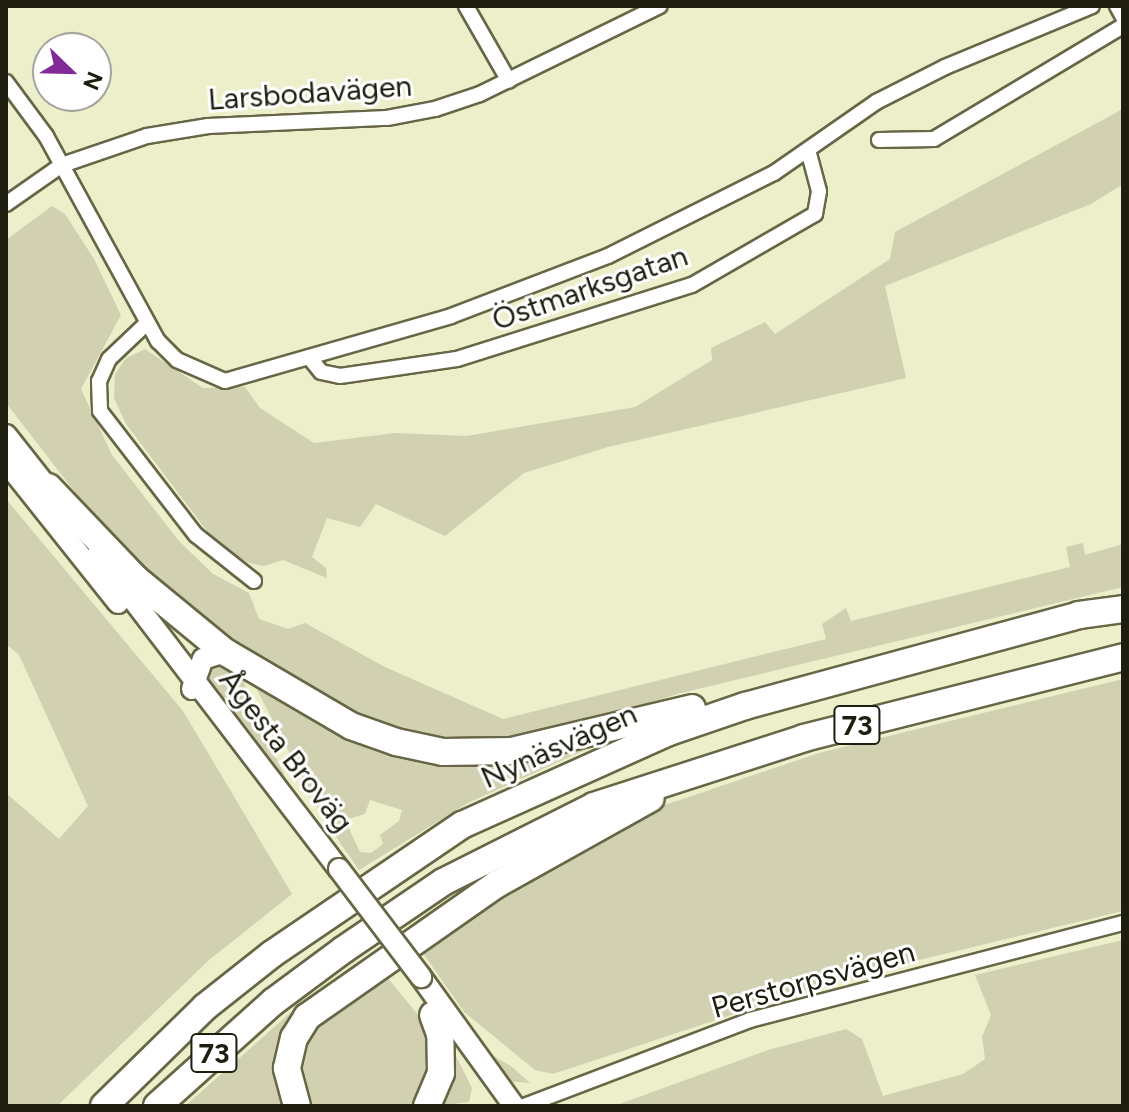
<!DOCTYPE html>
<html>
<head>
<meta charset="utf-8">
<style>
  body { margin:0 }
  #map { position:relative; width:1129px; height:1112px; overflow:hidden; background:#edeeca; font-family:Figtree,sans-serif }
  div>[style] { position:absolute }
  .green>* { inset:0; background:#d1d1b2 }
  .roads { filter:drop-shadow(2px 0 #676747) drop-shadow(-2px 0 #676747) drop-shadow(0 2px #676747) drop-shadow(0 -2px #676747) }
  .minor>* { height:14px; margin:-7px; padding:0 7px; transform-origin:7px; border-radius:7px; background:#fff }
  .secondary>* { height:20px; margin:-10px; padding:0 10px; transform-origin:10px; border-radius:10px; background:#fff }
  .motorway>* { height:26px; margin:-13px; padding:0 13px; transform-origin:13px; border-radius:13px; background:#fff }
  .bridges { filter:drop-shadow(2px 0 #676747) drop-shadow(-2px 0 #676747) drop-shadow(0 2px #676747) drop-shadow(0 -2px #676747) }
  .secondary-bridge>* { height:20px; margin:-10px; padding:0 10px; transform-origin:10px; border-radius:10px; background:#fff }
  span { translate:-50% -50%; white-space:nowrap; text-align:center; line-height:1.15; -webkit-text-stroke:6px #fff; paint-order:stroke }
  .shield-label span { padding:2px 6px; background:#fff; border:2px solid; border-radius:6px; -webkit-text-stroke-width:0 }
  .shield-label { font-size:28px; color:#1d1d10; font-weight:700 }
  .street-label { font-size:30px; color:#1d1d10 }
  .frame { position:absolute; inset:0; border:8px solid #1d1d10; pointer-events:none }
  .north { position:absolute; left:32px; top:32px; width:80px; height:80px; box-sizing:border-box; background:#fff; border:2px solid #a5a59f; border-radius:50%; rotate:113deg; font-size:22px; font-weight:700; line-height:32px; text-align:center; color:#1d1d10 }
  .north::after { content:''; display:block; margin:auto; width:28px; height:36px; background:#812a98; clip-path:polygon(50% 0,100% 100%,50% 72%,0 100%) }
</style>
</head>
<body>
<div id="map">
  <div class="green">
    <i style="clip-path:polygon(1123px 109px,1123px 184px,1091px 204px,885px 286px,906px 378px,608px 447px,524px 473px,445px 536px,376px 504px,360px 527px,327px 518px,312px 557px,326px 568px,327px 578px,283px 560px,264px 566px,249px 563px,219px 547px,126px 424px,114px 398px,115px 374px,126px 358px,145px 349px,203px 388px,245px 387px,260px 408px,314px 443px,395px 433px,467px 436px,635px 407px,712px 360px,711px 348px,765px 322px,775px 334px,890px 259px,895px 232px)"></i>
    <i style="clip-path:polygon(52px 206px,65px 214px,94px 259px,121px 315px,81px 389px,112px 455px,179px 541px,213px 574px,249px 593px,259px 619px,288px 629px,305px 623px,385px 667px,503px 719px,826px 639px,822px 624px,846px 608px,851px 621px,1070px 567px,1066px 547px,1083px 543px,1085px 555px,1123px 544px,1123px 587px,677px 694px,610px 717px,473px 746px,370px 724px,221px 635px,122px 553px,6px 403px,6px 240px)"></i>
    <i style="clip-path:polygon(6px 499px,183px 711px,292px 894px,209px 960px,57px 1106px,6px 1106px,6px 793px,59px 839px,88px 806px,19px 655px,6px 644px)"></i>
    <i style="clip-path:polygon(213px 666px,225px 666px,243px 678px,252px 710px,300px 806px,203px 682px)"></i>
    <i style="clip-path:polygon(1123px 679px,1123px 911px,840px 979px,553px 1074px,535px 1070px,464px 1012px,418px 946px,475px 907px,650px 810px,819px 753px)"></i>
    <i style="clip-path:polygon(evenodd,254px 684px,351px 739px,387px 753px,459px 766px,515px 760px,609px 739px,468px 803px,359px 870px,323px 818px,254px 684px,370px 800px,402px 810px,399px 821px,380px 835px,383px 844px,371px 853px,360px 852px,345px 820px,365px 814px,370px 800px)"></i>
    <i style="clip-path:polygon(1123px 940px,1123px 1106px,614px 1106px,768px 1050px,846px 1029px,862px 1039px,883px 1096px,963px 1074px,985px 1059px,982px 1037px,991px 1015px,975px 975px)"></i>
    <i style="clip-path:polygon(382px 971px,427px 1026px,431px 1071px,419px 1100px,414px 1106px,307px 1106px,296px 1087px,306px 1029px)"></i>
    <i style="clip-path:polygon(298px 1006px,278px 1040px,274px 1064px,284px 1106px,185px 1106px)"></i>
    <i style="clip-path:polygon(482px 1049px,512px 1067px,530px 1083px,505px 1081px)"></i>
    <i style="clip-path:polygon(455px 1054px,472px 1088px,469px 1102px,435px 1106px)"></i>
  </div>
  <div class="roads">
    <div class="minor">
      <i style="left:466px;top:6px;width:86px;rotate:60.2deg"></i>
      <i style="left:1117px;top:6px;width:13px;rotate:61deg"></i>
      <i style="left:6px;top:82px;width:67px;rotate:53.5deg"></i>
      <i style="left:46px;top:136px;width:234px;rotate:61.4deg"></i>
      <i style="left:158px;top:341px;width:27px;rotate:45deg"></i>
      <i style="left:177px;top:360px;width:52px;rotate:23.6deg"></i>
      <i style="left:225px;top:381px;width:235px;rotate:-16deg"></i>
      <i style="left:451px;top:316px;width:168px;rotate:-20.9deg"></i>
      <i style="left:608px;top:256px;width:186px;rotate:-26.6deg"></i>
      <i style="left:774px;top:173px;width:124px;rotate:-34.8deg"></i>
      <i style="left:876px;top:102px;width:77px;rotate:-26.9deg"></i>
      <i style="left:945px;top:67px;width:159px;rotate:-22.5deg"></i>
      <i style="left:879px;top:140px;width:55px;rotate:-1deg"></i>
      <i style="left:934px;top:139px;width:220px;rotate:-30.9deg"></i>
      <i style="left:6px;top:204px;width:68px;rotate:-34.9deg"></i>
      <i style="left:62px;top:165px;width:90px;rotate:-18.8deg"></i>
      <i style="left:147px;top:136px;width:62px;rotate:-9.3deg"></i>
      <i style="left:208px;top:126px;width:179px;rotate:-2.6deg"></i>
      <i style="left:387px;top:118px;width:49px;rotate:-10.6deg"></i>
      <i style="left:435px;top:109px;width:47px;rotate:-18.4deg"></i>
      <i style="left:480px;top:94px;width:200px;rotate:-26.1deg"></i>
      <i style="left:147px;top:323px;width:52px;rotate:136.5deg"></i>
      <i style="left:109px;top:359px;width:24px;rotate:114deg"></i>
      <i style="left:99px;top:381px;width:30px;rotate:88deg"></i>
      <i style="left:100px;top:411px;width:157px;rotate:52.3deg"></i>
      <i style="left:196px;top:535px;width:74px;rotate:38.4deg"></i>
      <i style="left:309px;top:357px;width:19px;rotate:51deg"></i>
      <i style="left:321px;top:372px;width:19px;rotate:12deg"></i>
      <i style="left:340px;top:376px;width:118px;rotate:-8.3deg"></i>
      <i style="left:457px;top:359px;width:246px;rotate:-17.5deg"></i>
      <i style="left:692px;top:285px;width:142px;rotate:-30deg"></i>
      <i style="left:815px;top:214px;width:23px;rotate:-80deg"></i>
      <i style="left:819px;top:191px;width:42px;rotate:-105deg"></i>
      <i style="left:524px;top:1106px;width:242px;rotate:-20.8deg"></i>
      <i style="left:750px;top:1020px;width:385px;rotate:-14.6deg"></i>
    </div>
    <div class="secondary">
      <i style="left:6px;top:435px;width:79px;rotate:51.7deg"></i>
      <i style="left:6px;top:462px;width:180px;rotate:51.5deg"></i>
      <i style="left:98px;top:554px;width:397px;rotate:52.6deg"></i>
      <i style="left:192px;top:689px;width:32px;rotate:-70deg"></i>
      <i style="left:203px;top:659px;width:23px;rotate:-18deg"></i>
      <i style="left:421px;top:977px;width:159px;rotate:54.2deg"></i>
    </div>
    <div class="motorway">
      <i style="left:48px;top:487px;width:127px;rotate:46.3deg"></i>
      <i style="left:136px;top:579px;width:115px;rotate:39.4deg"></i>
      <i style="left:225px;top:652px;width:146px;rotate:30.4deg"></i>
      <i style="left:351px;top:726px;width:48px;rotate:19.6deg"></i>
      <i style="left:396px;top:742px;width:48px;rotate:12deg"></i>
      <i style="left:443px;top:752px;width:69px;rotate:-0.8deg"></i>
      <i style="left:512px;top:751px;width:185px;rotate:-13.4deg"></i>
      <i style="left:104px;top:1106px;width:141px;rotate:-44.4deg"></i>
      <i style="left:205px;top:1007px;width:85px;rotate:-38.3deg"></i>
      <i style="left:272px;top:954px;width:230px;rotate:-34.2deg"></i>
      <i style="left:462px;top:825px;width:227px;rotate:-24.2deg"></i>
      <i style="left:669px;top:732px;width:80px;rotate:-18.9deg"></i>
      <i style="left:745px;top:706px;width:346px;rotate:-15.2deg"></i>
      <i style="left:1079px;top:615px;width:44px;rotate:-7.8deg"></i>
      <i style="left:157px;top:1106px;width:156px;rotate:-41.9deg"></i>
      <i style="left:273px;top:1002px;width:87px;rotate:-36.6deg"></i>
      <i style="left:343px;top:950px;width:121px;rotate:-34.2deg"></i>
      <i style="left:443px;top:882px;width:169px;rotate:-26.7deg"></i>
      <i style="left:594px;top:806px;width:221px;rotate:-17.9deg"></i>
      <i style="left:804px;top:738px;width:329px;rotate:-14.2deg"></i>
      <i style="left:297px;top:1106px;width:39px;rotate:-105deg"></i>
      <i style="left:287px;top:1068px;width:31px;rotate:-77deg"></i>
      <i style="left:294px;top:1038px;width:25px;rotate:-58deg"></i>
      <i style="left:307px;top:1017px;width:232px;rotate:-35deg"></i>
      <i style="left:497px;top:884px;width:176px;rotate:-29.2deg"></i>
      <i style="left:427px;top:1106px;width:36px;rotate:-67deg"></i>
      <i style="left:441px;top:1073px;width:39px;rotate:-91deg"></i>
      <i style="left:440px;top:1034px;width:20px;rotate:-110deg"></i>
    </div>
  </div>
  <div class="bridges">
    <div class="secondary-bridge">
      <i style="left:339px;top:869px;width:136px;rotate:52.8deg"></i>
    </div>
  </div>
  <div class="shield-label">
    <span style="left:857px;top:725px">73</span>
    <span style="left:214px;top:1053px">73</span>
  </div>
  <div class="street-label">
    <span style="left:310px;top:93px;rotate:-4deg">Larsbodavägen</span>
    <span style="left:590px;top:288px;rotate:-19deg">Östmarksgatan</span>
    <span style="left:559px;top:746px;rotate:-24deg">Nynäsvägen</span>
    <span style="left:286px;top:751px;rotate:52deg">Ågesta Broväg</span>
    <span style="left:813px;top:980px;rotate:-16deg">Perstorpsvägen</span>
  </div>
  <div class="frame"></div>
  <div class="north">N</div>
</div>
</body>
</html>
